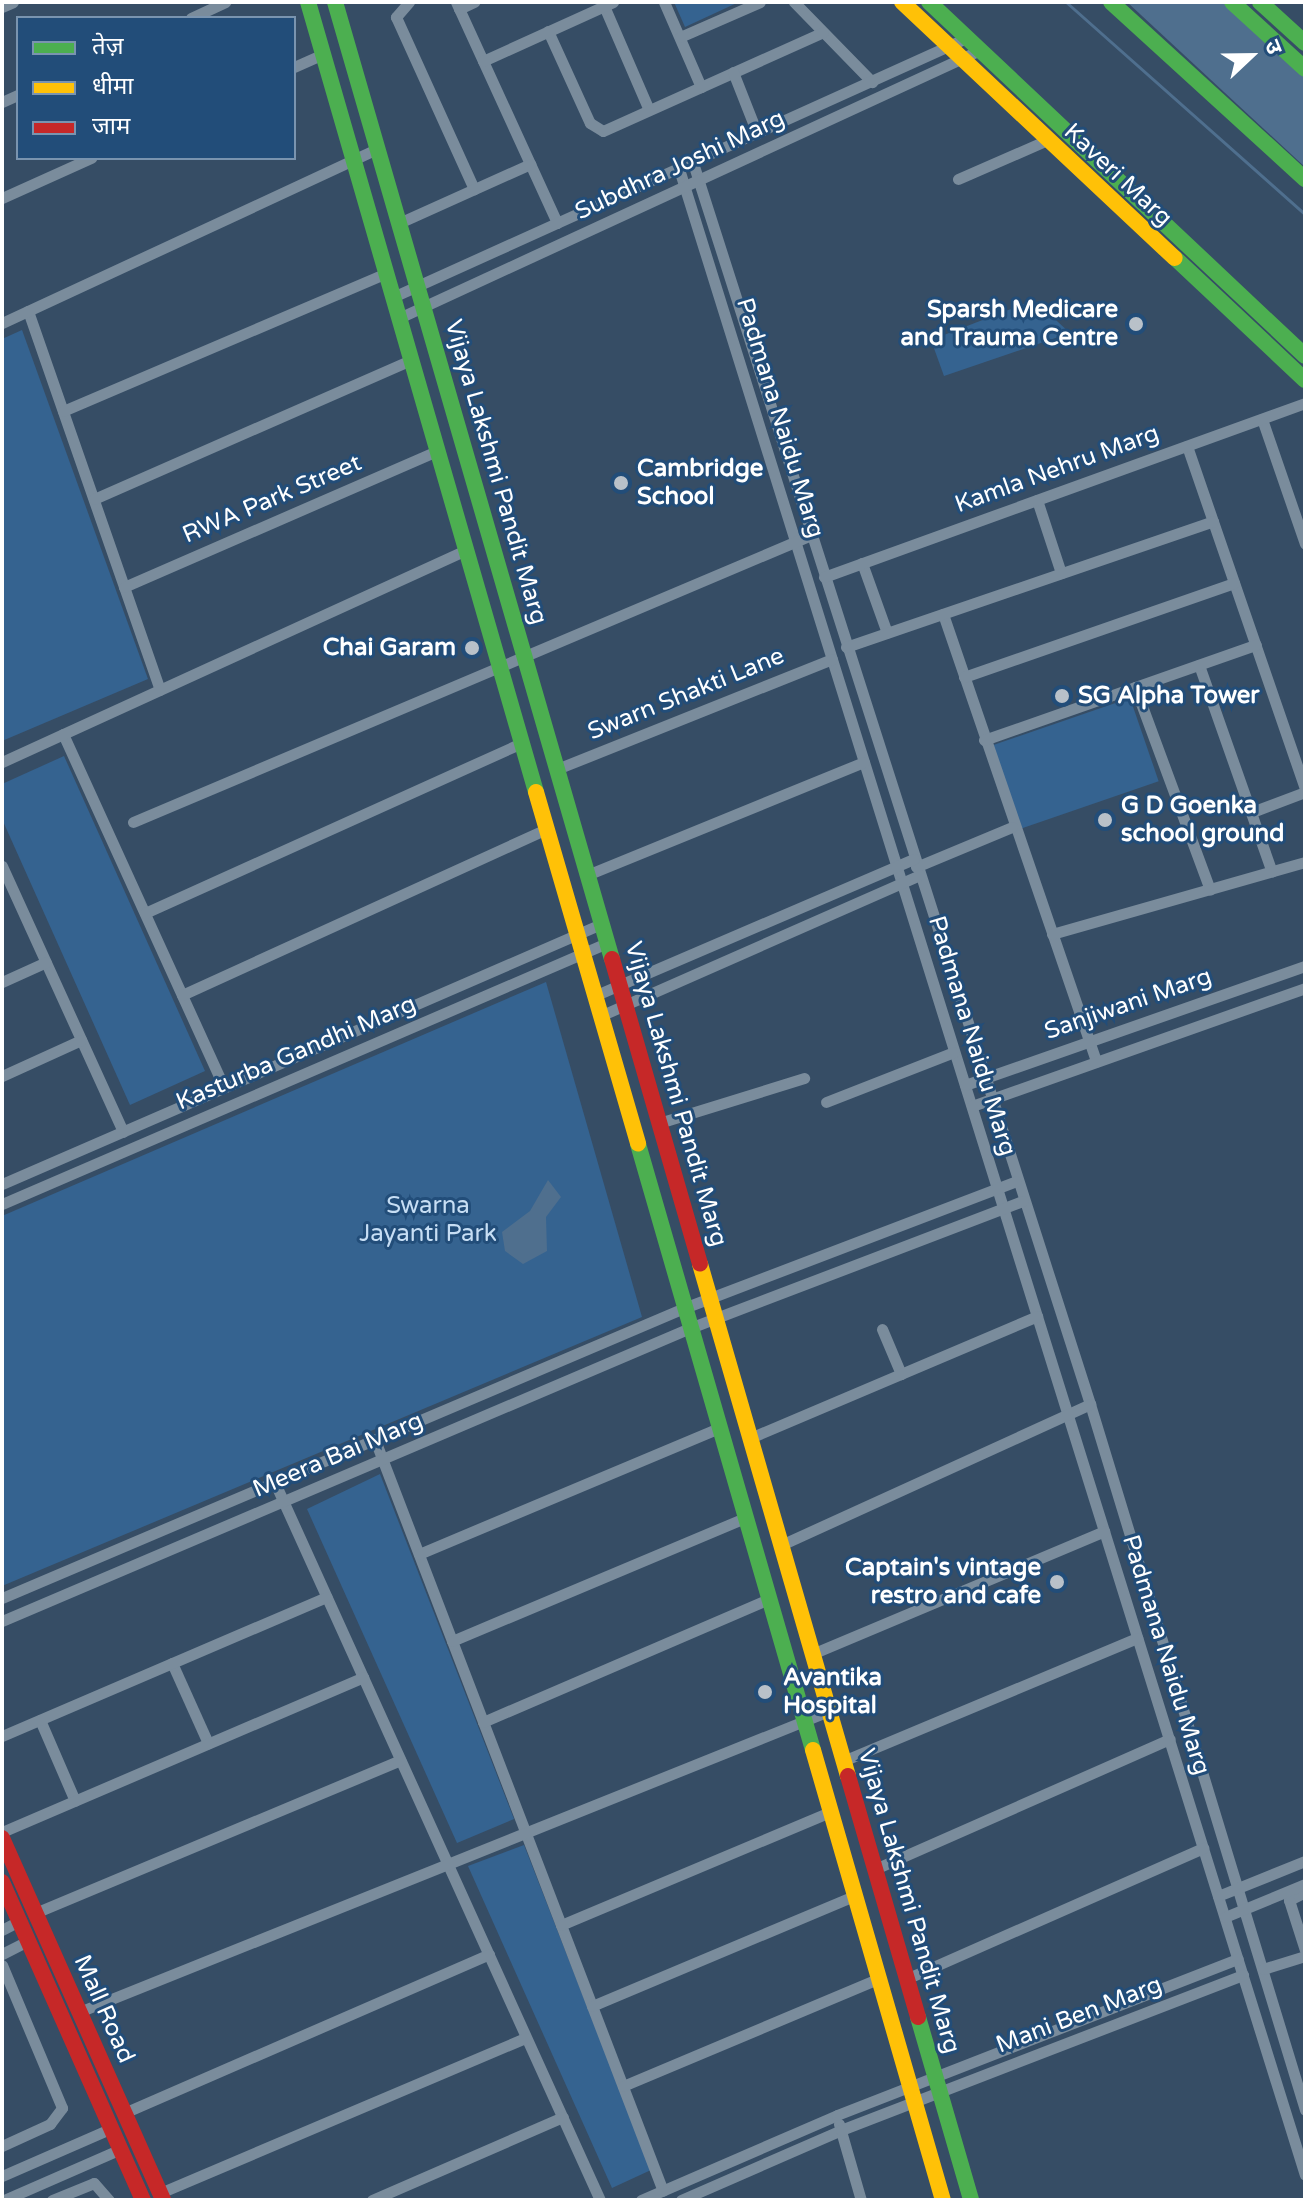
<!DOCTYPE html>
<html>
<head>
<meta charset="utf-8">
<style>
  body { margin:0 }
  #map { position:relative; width:1307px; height:2202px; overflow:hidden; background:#364d65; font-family:"Varela Round","Noto Sans Devanagari",sans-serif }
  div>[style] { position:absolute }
  .green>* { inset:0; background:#356390; transform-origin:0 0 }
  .water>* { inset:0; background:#4f6f8e }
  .stream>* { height:3px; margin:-1.5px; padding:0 1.5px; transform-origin:1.5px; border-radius:1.5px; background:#4f6f8e }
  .street>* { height:11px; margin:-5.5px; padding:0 5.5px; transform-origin:5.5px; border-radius:5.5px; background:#7a8c9c }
  .fast>* { height:16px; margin:-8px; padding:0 8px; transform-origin:8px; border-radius:8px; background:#4caf50 }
  .slow>* { height:16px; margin:-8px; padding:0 8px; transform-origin:8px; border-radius:8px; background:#ffc107 }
  .jam>* { height:16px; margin:-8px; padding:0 8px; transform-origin:8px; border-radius:8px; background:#c62828 }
  .dots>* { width:22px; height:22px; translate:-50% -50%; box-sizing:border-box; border:4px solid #224d79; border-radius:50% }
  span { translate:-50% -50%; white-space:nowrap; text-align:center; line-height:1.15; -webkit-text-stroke:6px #224d79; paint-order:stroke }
  .street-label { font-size:24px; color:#fff }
  .poi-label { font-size:24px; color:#fff; font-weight:700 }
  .right { translate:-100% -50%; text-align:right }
  .left { translate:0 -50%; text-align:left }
  .park-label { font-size:24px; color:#c7def4 }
  .frame { position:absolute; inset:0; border:4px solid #fff; pointer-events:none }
  .legend { position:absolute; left:16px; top:16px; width:280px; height:144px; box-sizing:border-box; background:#224d79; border:2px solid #7a94af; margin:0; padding:10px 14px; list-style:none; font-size:24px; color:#fff }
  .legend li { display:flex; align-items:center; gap:16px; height:40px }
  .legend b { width:40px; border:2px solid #7a94af }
  .north { position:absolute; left:1211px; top:16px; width:80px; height:80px; -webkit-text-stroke:6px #224d79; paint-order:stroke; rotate:68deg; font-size:22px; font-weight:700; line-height:32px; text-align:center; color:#fff }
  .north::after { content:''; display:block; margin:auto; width:28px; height:36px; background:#fff; clip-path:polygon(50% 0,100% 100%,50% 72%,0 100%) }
</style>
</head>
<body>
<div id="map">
  <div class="green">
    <i style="clip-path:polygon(674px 2px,739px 2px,685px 27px)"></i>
    <i style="clip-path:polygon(1034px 300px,1070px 333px,944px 376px,931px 340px)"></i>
    <i style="clip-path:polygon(22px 330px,148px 679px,2px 741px,2px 339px)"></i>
    <i style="left:1130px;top:698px;width:88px;height:146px;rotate:71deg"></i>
    <i style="clip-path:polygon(64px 756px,205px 1071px,130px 1105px,2px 819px,2px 784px)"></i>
    <i style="clip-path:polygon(546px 982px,642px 1317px,2px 1586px,2px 1216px)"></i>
    <i style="clip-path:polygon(380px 1474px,514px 1819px,457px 1843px,307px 1509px)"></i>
    <i style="clip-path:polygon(524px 1845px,651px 2170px,612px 2188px,468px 1866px)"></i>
  </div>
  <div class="water">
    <i style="clip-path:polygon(1127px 2px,1233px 2px,1305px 69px,1305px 167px)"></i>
    <i style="clip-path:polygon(548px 1180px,561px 1197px,546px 1217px,547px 1251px,523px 1264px,505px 1251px,502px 1232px,530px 1211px)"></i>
  </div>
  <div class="stream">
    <i style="left:1066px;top:2px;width:319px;rotate:41.6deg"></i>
  </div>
  <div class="street">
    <i style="left:409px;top:2px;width:20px;rotate:131deg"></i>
    <i style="left:396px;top:17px;width:189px;rotate:65.6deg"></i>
    <i style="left:456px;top:2px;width:243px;rotate:65.4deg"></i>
    <i style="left:664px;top:2px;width:93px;rotate:66.5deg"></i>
    <i style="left:794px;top:2px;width:112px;rotate:45.7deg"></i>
    <i style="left:604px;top:6px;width:113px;rotate:66.6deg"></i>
    <i style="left:2px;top:7px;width:12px;rotate:-24deg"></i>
    <i style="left:459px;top:9px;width:17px;rotate:-25deg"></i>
    <i style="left:191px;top:18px;width:38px;rotate:-25deg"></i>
    <i style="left:548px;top:31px;width:101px;rotate:65.5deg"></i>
    <i style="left:590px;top:123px;width:15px;rotate:32deg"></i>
    <i style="left:603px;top:131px;width:241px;rotate:-24.2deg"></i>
    <i style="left:680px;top:37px;width:87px;rotate:-23.6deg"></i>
    <i style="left:483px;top:61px;width:143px;rotate:-24.4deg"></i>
    <i style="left:294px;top:67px;width:32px;rotate:-24deg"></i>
    <i style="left:733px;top:72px;width:66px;rotate:68.5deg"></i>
    <i style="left:2px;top:102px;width:17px;rotate:-24deg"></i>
    <i style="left:693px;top:163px;width:1303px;rotate:72.26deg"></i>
    <i style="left:1090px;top:1404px;width:738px;rotate:73.06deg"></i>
    <i style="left:679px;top:169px;width:2101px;rotate:72.67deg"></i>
    <i style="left:958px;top:179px;width:95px;rotate:-23.6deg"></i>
    <i style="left:2px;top:198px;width:98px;rotate:-24.2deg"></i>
    <i style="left:399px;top:223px;width:144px;rotate:-24.2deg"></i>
    <i style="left:393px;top:297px;width:629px;rotate:-24.32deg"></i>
    <i style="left:28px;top:311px;width:401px;rotate:70.8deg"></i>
    <i style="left:399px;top:318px;width:638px;rotate:-24.76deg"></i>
    <i style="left:2px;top:323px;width:413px;rotate:-24.9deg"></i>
    <i style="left:63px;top:411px;width:351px;rotate:-23.1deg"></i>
    <i style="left:1262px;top:419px;width:132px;rotate:71deg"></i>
    <i style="left:1187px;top:446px;width:362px;rotate:71deg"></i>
    <i style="left:94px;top:499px;width:346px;rotate:-23.7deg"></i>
    <i style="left:1037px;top:500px;width:77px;rotate:71.8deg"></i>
    <i style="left:862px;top:563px;width:74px;rotate:70.3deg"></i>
    <i style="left:824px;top:577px;width:512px;rotate:-19.89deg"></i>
    <i style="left:124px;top:587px;width:341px;rotate:-23.5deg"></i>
    <i style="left:943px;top:614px;width:473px;rotate:71.1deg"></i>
    <i style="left:846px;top:647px;width:388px;rotate:-18.9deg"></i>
    <i style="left:1199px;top:665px;width:219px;rotate:70.6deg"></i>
    <i style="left:964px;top:677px;width:286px;rotate:-19.2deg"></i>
    <i style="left:1135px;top:687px;width:216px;rotate:69.7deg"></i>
    <i style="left:63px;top:734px;width:388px;rotate:65.5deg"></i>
    <i style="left:984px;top:740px;width:288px;rotate:-19.3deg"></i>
    <i style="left:2px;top:762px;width:510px;rotate:-24.56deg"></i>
    <i style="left:557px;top:769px;width:296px;rotate:-21.8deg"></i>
    <i style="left:1252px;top:812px;width:57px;rotate:-20.7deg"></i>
    <i style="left:133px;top:822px;width:736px;rotate:-22.94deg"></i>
    <i style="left:2px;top:866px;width:292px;rotate:65.5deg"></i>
    <i style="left:916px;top:867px;width:104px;rotate:-22.6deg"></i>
    <i style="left:587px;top:875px;width:299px;rotate:-22.2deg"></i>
    <i style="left:145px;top:913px;width:414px;rotate:-24.3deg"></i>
    <i style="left:1052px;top:934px;width:263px;rotate:-15.9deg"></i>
    <i style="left:2px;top:982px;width:48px;rotate:-24.4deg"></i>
    <i style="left:182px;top:995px;width:401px;rotate:-24.5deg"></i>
    <i style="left:594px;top:996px;width:348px;rotate:-23.2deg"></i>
    <i style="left:600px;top:1016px;width:349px;rotate:-23.8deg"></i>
    <i style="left:2px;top:1076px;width:87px;rotate:-24.5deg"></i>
    <i style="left:965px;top:1085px;width:360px;rotate:-19.3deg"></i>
    <i style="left:826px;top:1102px;width:137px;rotate:-21.3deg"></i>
    <i style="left:972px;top:1106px;width:353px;rotate:-19.5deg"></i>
    <i style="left:659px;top:1123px;width:152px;rotate:-17.2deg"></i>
    <i style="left:2px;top:1184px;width:653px;rotate:-23.46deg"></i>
    <i style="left:2px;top:1204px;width:659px;rotate:-23.34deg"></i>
    <i style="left:882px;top:1329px;width:49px;rotate:67.1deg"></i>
    <i style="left:750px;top:1438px;width:312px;rotate:-23deg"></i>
    <i style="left:375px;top:1440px;width:804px;rotate:69.02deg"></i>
    <i style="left:275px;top:1483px;width:787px;rotate:65.62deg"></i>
    <i style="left:781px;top:1545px;width:340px;rotate:-24.5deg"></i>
    <i style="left:419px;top:1554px;width:325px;rotate:-22.8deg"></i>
    <i style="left:2px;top:1598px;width:741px;rotate:-23.04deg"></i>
    <i style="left:684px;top:1308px;width:355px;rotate:-20.9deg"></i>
    <i style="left:2px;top:1621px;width:748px;rotate:-23.07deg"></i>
    <i style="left:690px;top:1328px;width:356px;rotate:-20.9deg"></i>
    <i style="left:452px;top:1641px;width:318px;rotate:-22.8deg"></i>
    <i style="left:812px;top:1654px;width:317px;rotate:-22.8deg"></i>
    <i style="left:172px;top:1663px;width:88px;rotate:65.8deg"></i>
    <i style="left:40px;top:1720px;width:88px;rotate:66.6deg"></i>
    <i style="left:483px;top:1722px;width:310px;rotate:-23.3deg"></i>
    <i style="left:2px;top:1736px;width:353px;rotate:-23.2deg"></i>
    <i style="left:843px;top:1761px;width:319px;rotate:-22.7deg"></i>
    <i style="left:2px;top:1832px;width:393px;rotate:-23.2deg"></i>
    <i style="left:875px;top:1869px;width:322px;rotate:-23.8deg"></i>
    <i style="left:1305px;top:1892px;width:18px;rotate:153deg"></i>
    <i style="left:1289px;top:1900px;width:52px;rotate:72.3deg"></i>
    <i style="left:1218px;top:1896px;width:94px;rotate:-21.9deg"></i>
    <i style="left:35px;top:1913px;width:396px;rotate:-22.7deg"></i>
    <i style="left:1225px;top:1917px;width:87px;rotate:-22.4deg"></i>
    <i style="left:561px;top:1925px;width:292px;rotate:-22.8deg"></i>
    <i style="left:2px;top:1930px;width:19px;rotate:-28deg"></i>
    <i style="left:2px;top:1954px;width:29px;rotate:-27deg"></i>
    <i style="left:2px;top:1965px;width:155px;rotate:67.2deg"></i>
    <i style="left:62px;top:2108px;width:20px;rotate:127deg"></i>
    <i style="left:50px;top:2124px;width:53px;rotate:155.4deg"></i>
    <i style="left:1263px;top:1969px;width:44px;rotate:-17.2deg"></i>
    <i style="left:906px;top:1979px;width:325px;rotate:-23.8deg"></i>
    <i style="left:592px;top:2006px;width:284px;rotate:-22.8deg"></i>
    <i style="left:79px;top:2012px;width:808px;rotate:-21.87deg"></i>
    <i style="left:623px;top:2086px;width:277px;rotate:-22.8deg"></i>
    <i style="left:124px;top:2113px;width:398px;rotate:-23.5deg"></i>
    <i style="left:839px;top:2124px;width:79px;rotate:73.9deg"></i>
    <i style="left:2px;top:2176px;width:120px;rotate:-23.6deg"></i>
    <i style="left:160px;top:2193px;width:397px;rotate:-23deg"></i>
    <i style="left:4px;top:2200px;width:128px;rotate:-23.6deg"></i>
    <i style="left:52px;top:2200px;width:45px;rotate:-22deg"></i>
    <i style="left:94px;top:2183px;width:23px;rotate:49deg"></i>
    <i style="left:372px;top:2200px;width:208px;rotate:-23.5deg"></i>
    <i style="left:641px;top:2200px;width:214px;rotate:-23.4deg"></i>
    <i style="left:837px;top:2115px;width:430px;rotate:-21.3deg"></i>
    <i style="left:681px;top:2200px;width:175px;rotate:-23.6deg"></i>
    <i style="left:841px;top:2130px;width:431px;rotate:-21.1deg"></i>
  </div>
  <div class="fast">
    <i style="left:308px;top:2px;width:822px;rotate:73.9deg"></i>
    <i style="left:335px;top:2px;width:996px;rotate:73.86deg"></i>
    <i style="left:929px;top:2px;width:516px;rotate:43.27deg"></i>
    <i style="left:1111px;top:2px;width:263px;rotate:42.4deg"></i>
    <i style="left:1232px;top:2px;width:99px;rotate:42.5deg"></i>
    <i style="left:1260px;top:2px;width:61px;rotate:42.3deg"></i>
    <i style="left:1175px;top:258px;width:178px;rotate:43.2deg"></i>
    <i style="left:638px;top:1144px;width:631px;rotate:73.89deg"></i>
    <i style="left:918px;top:2017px;width:191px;rotate:73.8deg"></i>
  </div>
  <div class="slow">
    <i style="left:902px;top:2px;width:374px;rotate:43.2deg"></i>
    <i style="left:536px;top:792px;width:366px;rotate:73.8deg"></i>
    <i style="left:700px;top:1264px;width:533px;rotate:73.88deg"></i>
    <i style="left:813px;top:1750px;width:468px;rotate:73.9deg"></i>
  </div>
  <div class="jam">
    <i style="left:612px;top:959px;width:317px;rotate:73.9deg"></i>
    <i style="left:848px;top:1776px;width:251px;rotate:73.8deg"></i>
    <i style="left:2px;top:1838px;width:396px;rotate:66deg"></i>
    <i style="left:2px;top:1882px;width:348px;rotate:66.1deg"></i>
  </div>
  <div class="dots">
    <i style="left:1136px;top:324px;background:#b9c1c9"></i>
    <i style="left:621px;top:483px;background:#b9c1c9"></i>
    <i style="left:472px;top:648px;background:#b9c1c9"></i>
    <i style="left:1062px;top:696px;background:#b9c1c9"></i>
    <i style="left:1105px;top:820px;background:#b9c1c9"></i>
    <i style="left:1057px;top:1582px;background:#b9c1c9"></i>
    <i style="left:765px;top:1692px;background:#b9c1c9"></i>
  </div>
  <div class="street-label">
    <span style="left:680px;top:165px;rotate:-25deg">Subdhra Joshi Marg</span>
    <span style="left:1118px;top:175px;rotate:43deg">Kaveri Marg</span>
    <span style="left:780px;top:418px;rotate:73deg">Padmana Naidu Marg</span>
    <span style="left:1057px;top:469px;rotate:-20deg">Kamla Nehru Marg</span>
    <span style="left:496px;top:472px;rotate:74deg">Vijaya Lakshmi Pandit Marg</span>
    <span style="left:272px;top:499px;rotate:-23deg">RWA Park Street</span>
    <span style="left:686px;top:694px;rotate:-22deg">Swarn Shakti Lane</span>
    <span style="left:1128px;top:1004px;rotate:-19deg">Sanjiwani Marg</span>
    <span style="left:972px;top:1036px;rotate:73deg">Padmana Naidu Marg</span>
    <span style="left:296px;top:1053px;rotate:-23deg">Kasturba Gandhi Marg</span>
    <span style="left:676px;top:1094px;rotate:74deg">Vijaya Lakshmi Pandit Marg</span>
    <span style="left:338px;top:1455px;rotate:-23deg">Meera Bai Marg</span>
    <span style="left:1166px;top:1655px;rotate:73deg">Padmana Naidu Marg</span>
    <span style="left:909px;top:1901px;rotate:74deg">Vijaya Lakshmi Pandit Marg</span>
    <span style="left:104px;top:2009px;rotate:66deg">Mall Road</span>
    <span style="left:1079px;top:2015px;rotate:-21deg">Mani Ben Marg</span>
  </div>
  <div class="poi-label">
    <span class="right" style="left:1118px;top:324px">Sparsh Medicare<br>and Trauma Centre</span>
    <span class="left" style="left:637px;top:483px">Cambridge<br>School</span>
    <span class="right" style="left:456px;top:648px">Chai Garam</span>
    <span class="left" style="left:1078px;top:696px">SG Alpha Tower</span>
    <span class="left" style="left:1121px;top:820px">G D Goenka<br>school ground</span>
    <span class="right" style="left:1041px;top:1582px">Captain's vintage<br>restro and cafe</span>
    <span class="left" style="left:783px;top:1692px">Avantika<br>Hospital</span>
  </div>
  <div class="park-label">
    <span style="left:428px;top:1220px">Swarna<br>Jayanti Park</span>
  </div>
  <div class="frame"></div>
  <ul class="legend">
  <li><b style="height:10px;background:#4caf50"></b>तेज़</li>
  <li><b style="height:10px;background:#ffc107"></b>धीमा</li>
  <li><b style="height:10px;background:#c62828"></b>जाम</li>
  </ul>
  <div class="north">उ</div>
</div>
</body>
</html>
